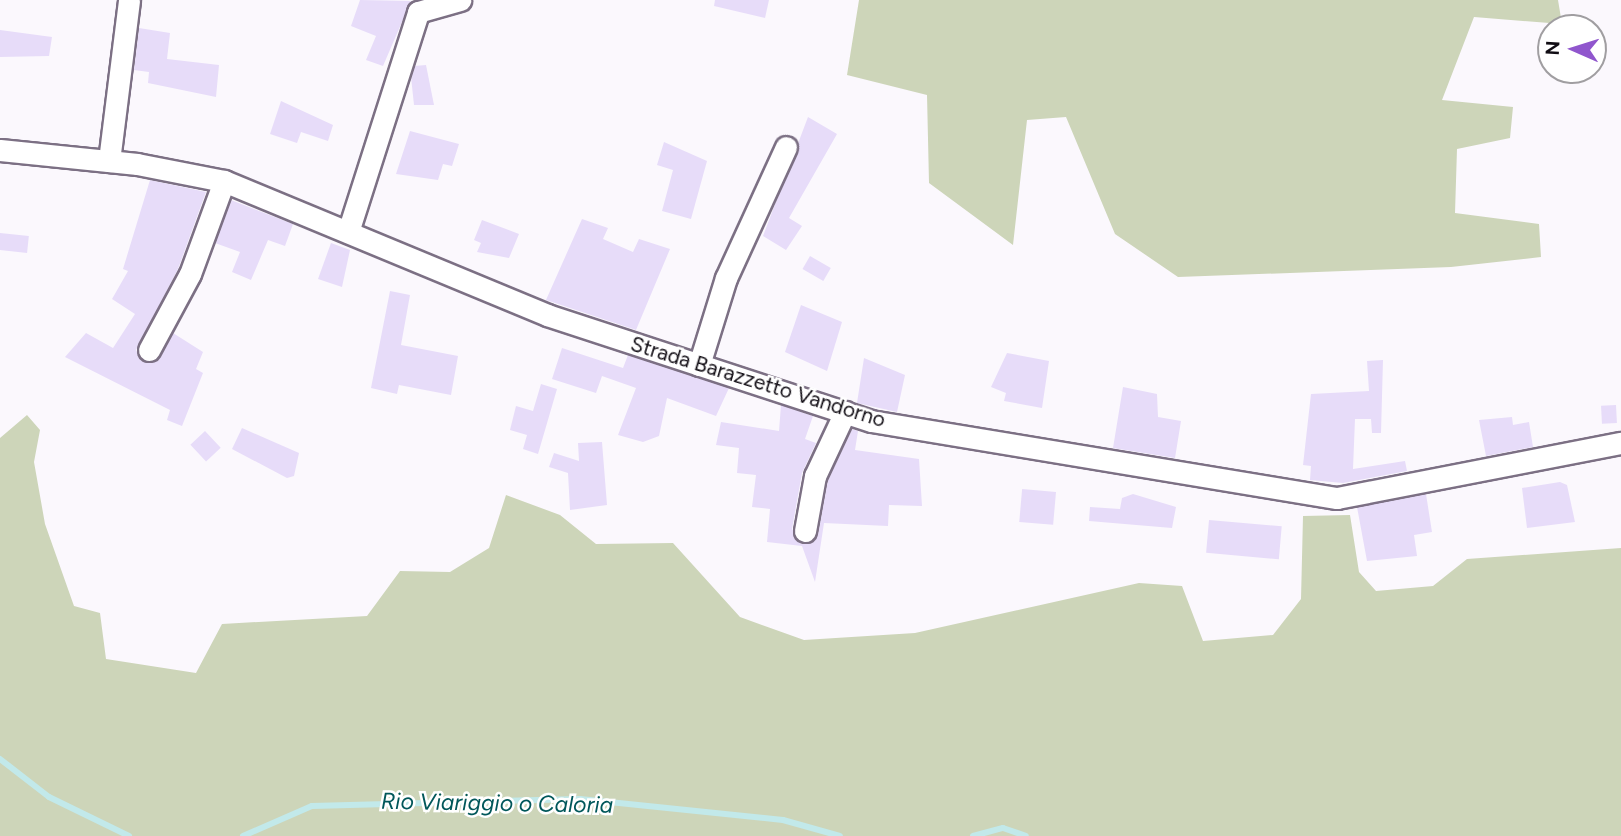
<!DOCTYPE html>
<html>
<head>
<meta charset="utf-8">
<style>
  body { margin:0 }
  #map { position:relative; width:1621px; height:836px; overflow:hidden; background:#fbf8fd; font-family:Figtree,sans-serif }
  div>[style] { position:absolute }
  .green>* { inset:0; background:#cdd5b9 }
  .stream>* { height:6px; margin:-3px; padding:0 3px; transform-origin:3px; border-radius:3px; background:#c2e9ea }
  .building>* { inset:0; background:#e7dcf9; transform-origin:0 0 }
  .roads { filter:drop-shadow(2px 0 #7c7084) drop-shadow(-2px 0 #7c7084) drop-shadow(0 2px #7c7084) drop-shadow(0 -2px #7c7084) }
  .street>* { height:21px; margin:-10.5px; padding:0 10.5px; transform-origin:10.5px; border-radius:10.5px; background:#fff }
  span { translate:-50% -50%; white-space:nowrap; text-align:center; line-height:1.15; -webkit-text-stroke:5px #fff; paint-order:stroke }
  .street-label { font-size:21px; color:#110d14 }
  .water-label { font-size:23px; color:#00575a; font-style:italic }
  .north { position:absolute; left:1537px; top:14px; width:70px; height:70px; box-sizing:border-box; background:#fff; border:2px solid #a09ea1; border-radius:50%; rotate:273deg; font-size:19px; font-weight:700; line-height:28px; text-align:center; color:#110d14 }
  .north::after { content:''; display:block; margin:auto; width:24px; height:32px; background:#9056cd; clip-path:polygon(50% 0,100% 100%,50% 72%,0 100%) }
</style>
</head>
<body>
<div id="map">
  <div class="green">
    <i style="clip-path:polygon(859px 0,1558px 0,1562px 24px,1474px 17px,1442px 100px,1513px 107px,1510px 138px,1457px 149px,1455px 213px,1539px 224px,1541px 257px,1451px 267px,1178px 277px,1115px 234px,1066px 117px,1027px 120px,1013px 245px,929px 183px,927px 95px,847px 75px)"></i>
    <i style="clip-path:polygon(27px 415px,40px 430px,34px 462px,45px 524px,74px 606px,100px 613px,106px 659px,196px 673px,222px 624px,367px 616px,400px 571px,450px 572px,489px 548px,506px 495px,560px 515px,596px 544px,673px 543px,740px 617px,804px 640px,915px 633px,1139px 583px,1182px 586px,1203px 641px,1273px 635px,1301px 599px,1303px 516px,1350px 515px,1359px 572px,1376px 591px,1433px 586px,1467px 559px,1621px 548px,1621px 836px,0 836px,0 438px)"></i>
  </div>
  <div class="stream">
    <i style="left:0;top:759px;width:62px;rotate:37.8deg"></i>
    <i style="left:49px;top:797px;width:89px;rotate:26deg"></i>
    <i style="left:243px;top:836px;width:75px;rotate:-23.5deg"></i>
    <i style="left:312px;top:806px;width:268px;rotate:-1.5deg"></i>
    <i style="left:580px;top:799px;width:204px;rotate:5.9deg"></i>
    <i style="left:783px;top:820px;width:59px;rotate:15.7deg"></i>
    <i style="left:973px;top:836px;width:31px;rotate:-15deg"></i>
    <i style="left:1003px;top:828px;width:24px;rotate:19deg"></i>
  </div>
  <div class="building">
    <i style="clip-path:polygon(360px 0,411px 1px,383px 66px,366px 60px,376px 36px,351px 26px)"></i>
    <i style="clip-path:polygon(715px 0,769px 0,765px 18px,714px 6px)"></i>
    <i style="clip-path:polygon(139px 28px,170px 33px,167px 59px,219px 65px,216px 97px,148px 83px,149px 72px,134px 70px)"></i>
    <i style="clip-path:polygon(0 30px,52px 37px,49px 56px,0 57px)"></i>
    <i style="clip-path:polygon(426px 65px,434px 105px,414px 105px,411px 77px,414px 66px)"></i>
    <i style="clip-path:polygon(281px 101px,333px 125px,328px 141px,301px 132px,297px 143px,270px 134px)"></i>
    <i style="clip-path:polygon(808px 117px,837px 134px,789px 218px,802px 226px,786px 250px,763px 236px)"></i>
    <i style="clip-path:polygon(410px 131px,459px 144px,452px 166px,443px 164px,438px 180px,396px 174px)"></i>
    <i style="clip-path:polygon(664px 142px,707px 161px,691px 219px,662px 211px,673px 170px,657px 165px)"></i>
    <i style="clip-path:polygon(150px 180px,206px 192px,178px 269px,136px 350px,142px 361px,155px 361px,173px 333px,203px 352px,196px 369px,203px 373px,182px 426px,167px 420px,170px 410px,65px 357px,86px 333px,113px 348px,135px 314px,112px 299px,128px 271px,123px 269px)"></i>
    <i style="clip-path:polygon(231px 200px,293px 224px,285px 246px,268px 240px,251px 280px,232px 272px,240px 252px,215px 243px)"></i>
    <i style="clip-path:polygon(582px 219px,608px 228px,603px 239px,633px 252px,639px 239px,670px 249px,636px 330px,546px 300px)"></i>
    <i style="clip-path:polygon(482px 220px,519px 234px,509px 258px,477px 252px,481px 243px,474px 240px)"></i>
    <i style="left:0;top:233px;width:29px;height:17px;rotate:6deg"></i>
    <i style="clip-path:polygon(331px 243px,350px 250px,342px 287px,318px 279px)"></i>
    <i style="left:810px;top:256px;width:24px;height:15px;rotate:30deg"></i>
    <i style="clip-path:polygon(390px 291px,410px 295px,401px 345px,458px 356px,451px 395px,399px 385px,397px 394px,371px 388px)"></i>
    <i style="clip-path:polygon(801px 305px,842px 322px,827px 371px,785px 352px)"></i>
    <i style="clip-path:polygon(562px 348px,623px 368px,628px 355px,729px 388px,716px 416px,667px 398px,659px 436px,643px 442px,618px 435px,636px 388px,602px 376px,596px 393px,552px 379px)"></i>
    <i style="clip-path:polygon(1007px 353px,1049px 361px,1042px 408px,1004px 401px,1006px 393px,991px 387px)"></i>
    <i style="clip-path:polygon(864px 358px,905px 375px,897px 412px,857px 403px)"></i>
    <i style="clip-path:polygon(1383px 360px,1381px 433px,1372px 433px,1371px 419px,1355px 419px,1353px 469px,1405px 461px,1407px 471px,1343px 483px,1310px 480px,1311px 466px,1303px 465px,1311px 394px,1369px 391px,1367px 361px)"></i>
    <i style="clip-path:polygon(541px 384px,557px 389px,538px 454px,523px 449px,527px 435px,510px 430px,516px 406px,533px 411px)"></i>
    <i style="clip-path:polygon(1123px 387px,1157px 394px,1158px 417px,1181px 421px,1175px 458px,1113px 448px)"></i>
    <i style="clip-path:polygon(781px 405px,813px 416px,805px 439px,816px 443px,802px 473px,792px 529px,802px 544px,818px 534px,828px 480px,852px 429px,858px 431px,855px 450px,919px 459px,922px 506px,889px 505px,888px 526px,824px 523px,815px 582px,802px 546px,767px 542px,770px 509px,752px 507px,756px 475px,737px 473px,739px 448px,716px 445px,721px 422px,779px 431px)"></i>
    <i style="left:1616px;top:405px;width:18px;height:15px;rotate:87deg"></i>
    <i style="clip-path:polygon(1512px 417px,1513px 425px,1529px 422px,1533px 447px,1486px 456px,1479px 420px)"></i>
    <i style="clip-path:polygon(242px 428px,299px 453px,294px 476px,287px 478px,232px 449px)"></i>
    <i style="left:205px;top:431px;width:23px;height:20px;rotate:47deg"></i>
    <i style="clip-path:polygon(602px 442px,607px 505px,570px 510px,568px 473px,549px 467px,554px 453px,579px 461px,578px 443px)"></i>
    <i style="clip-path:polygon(1560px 482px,1567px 485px,1575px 522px,1527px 528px,1522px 488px)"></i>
    <i style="left:1056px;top:492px;width:33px;height:34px;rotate:95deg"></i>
    <i style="clip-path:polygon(1133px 494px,1176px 507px,1172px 528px,1089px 521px,1090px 507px,1120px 509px,1122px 498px)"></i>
    <i style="clip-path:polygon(1426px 494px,1432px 532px,1414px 535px,1417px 556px,1367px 561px,1357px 507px)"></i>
    <i style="left:1209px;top:520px;width:73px;height:33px;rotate:5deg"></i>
  </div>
  <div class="roads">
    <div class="street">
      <i style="left:0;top:150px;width:138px;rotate:5.8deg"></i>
      <i style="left:137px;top:164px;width:89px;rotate:11.1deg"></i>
      <i style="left:224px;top:181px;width:350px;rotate:22.5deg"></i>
      <i style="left:547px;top:315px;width:341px;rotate:18.1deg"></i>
      <i style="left:871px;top:421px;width:472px;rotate:9.4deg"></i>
      <i style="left:1337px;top:498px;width:289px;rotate:-11deg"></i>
      <i style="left:109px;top:161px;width:162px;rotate:-82.9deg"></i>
      <i style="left:348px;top:232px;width:231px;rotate:-72.3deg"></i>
      <i style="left:418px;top:12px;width:44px;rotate:-15.9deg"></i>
      <i style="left:149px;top:350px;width:86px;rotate:-61.7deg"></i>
      <i style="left:190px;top:274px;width:99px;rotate:-69.9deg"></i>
      <i style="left:699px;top:365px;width:91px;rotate:-72.8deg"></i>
      <i style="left:726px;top:278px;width:144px;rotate:-65.4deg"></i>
      <i style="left:805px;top:531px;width:56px;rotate:-79.7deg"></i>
      <i style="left:815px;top:476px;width:71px;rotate:-64.9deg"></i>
    </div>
  </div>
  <div class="street-label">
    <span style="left:758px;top:382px;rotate:17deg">Strada Barazzetto Vandorno</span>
  </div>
  <div class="water-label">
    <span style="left:497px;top:803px;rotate:1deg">Rio Viariggio o Caloria</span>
  </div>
  <div class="north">N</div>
</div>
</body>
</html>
